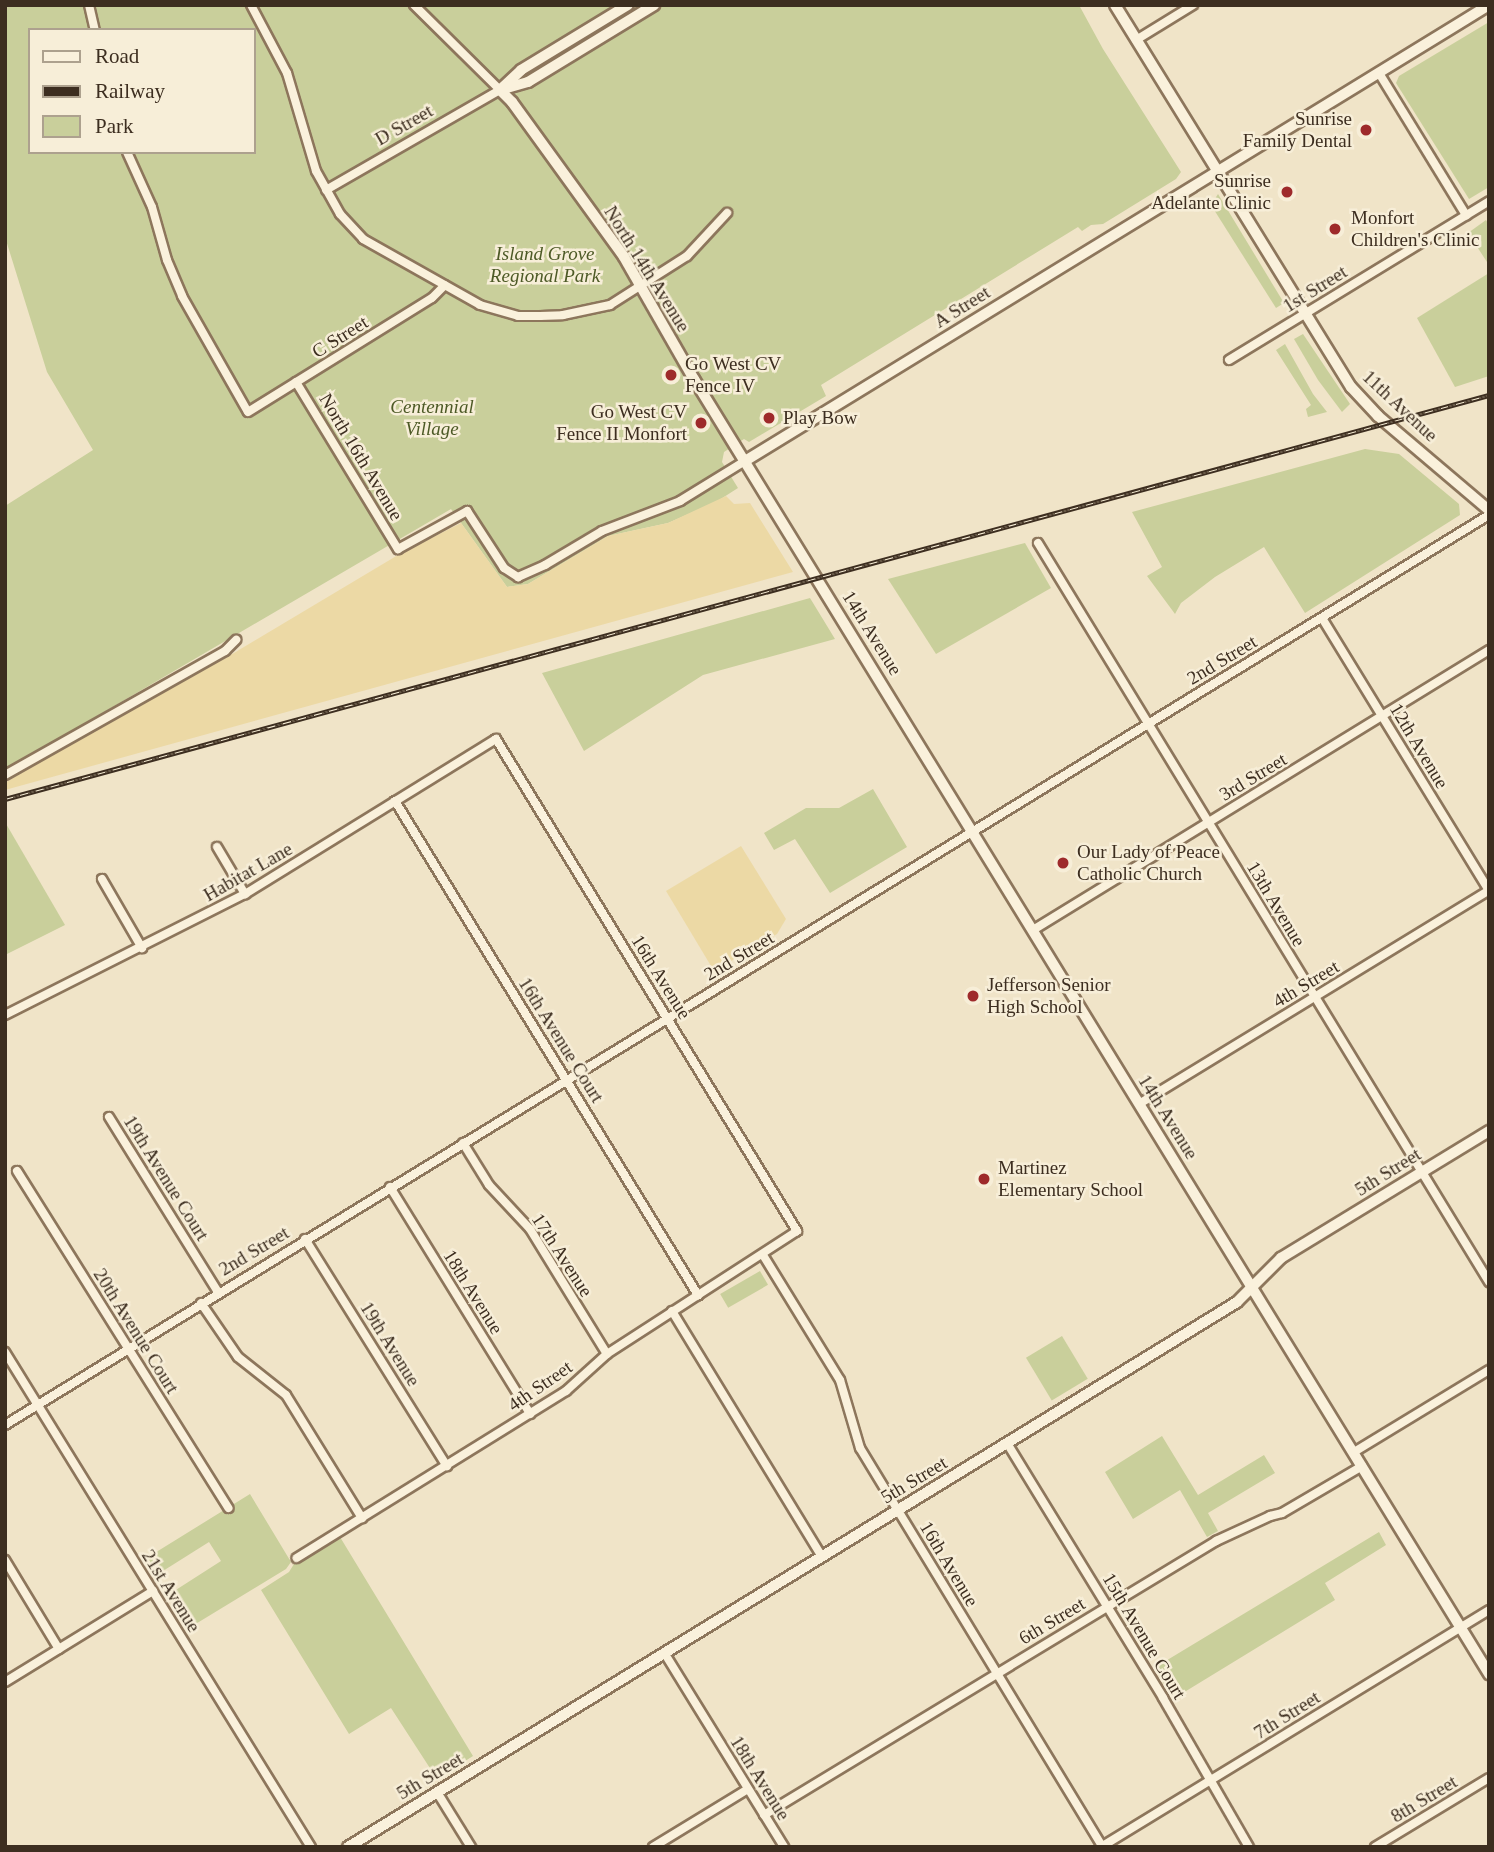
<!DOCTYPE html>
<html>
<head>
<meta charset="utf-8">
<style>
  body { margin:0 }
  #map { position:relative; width:1494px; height:1852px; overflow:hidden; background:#f0e4c8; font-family:"Times New Roman",serif }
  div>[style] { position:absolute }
  .green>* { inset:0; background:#c9cf9b; transform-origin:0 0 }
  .sand>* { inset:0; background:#ecd9a5 }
  .roads { filter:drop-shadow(2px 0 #8d765c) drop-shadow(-2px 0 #8d765c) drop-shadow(0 2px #8d765c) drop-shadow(0 -2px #8d765c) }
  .street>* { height:8px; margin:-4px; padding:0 4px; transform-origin:4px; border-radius:4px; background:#faf1dc }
  .secondary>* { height:10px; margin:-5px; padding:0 5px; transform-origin:5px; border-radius:5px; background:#faf1dc }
  .rail>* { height:5px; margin-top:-2.5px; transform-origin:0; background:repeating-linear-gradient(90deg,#f7eed8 0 8px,#3d2e20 0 16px); box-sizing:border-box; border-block:2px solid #3d2e20 }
  .dots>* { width:19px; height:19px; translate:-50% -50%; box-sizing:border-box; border:4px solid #f7eed8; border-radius:50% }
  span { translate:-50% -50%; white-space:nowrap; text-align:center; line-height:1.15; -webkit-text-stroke:5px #f7eed8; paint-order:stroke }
  .poi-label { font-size:19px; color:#3d2e20 }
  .right { translate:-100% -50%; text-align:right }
  .left { translate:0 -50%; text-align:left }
  .street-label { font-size:19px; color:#3d2e20 }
  .park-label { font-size:19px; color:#4d5a26; font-style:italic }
  .frame { position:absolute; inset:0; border:7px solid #3d2e20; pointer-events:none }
  .legend { position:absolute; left:28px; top:28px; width:228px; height:126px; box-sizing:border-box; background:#f7eed8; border:2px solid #ada18e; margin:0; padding:9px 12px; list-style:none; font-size:21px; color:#3d2e20 }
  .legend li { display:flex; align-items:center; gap:14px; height:35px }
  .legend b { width:35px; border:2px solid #ada18e }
</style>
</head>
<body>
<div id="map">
  <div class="green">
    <i style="clip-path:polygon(evenodd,5px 5px,1079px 5px,1103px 49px,1181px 172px,1176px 179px,1103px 224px,1091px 225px,1082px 231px,1078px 227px,821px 385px,826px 396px,749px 442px,744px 439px,724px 452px,722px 462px,738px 488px,716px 502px,668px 523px,608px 536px,528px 584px,507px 587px,451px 509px,5px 770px,5px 506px,93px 450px,47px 372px,5px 237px,5px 5px,30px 30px,254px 30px,254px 152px,30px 152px,30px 30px)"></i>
    <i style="clip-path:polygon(1489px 22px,1489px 187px,1469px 199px,1396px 83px,1399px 76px)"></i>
    <i style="clip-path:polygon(1218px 194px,1284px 303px,1276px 308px,1211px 205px)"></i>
    <i style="clip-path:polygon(1486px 220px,1489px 225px,1489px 265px,1468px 233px)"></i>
    <i style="clip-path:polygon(1489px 273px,1489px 376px,1455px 387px,1417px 318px)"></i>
    <i style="clip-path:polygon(1303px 334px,1350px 404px,1342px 412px,1318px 380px,1294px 339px)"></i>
    <i style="clip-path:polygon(1285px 344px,1313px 394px,1327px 412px,1308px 417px,1306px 409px,1311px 405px,1276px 350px)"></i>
    <i style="clip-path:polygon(1365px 449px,1399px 454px,1459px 504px,1460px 515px,1305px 613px,1264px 547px,1215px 577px,1181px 603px,1175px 614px,1147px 576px,1162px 567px,1132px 512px)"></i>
    <i style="clip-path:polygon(1025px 543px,1051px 588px,936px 654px,888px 579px)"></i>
    <i style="clip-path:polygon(810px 598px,835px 639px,703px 675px,584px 751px,542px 673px)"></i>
    <i style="clip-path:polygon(873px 789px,907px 847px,830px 893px,795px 839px,774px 850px,764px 833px,806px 808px,839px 808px)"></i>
    <i style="clip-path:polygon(5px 822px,65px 925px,5px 955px)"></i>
    <i style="left:760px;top:1271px;width:16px;height:46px;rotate:60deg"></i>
    <i style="left:1062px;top:1336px;width:50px;height:42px;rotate:59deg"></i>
    <i style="clip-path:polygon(1162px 1436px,1198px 1495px,1264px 1455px,1275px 1473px,1208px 1513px,1218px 1531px,1207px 1537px,1180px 1490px,1133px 1519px,1105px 1472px)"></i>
    <i style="clip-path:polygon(250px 1494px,291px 1562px,286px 1569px,189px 1628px,168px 1595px,221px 1561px,209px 1542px,155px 1576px,145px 1559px)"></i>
    <i style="clip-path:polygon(1379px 1532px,1386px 1545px,1325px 1583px,1335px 1600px,1173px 1699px,1154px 1668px)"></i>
    <i style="clip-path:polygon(340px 1537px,473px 1756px,437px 1779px,391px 1708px,349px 1734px,261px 1590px,289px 1572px,294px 1564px)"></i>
  </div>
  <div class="sand">
    <i style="clip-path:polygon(726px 496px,734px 504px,750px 503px,793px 572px,5px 790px,5px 783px,72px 742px,234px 653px,398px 555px,461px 523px,507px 587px,528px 584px,608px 536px,668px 523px)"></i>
    <i style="clip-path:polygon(741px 846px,786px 919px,777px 934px,714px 971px,666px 891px)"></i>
  </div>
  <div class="roads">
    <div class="street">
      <i style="left:89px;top:5px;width:26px;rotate:77deg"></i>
      <i style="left:251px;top:5px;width:77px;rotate:62.1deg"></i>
      <i style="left:287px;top:73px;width:102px;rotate:73.5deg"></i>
      <i style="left:316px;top:171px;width:49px;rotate:60.8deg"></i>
      <i style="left:340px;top:214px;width:34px;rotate:47deg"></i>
      <i style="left:363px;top:239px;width:134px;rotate:29.4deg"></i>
      <i style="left:480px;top:305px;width:40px;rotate:16deg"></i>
      <i style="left:518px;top:316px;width:22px"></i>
      <i style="left:540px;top:316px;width:23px;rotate:-2deg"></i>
      <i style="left:563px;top:315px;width:48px;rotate:-12deg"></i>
      <i style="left:610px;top:305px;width:91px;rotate:-32.5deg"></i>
      <i style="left:687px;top:256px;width:59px;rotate:-47.1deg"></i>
      <i style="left:1136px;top:40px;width:67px;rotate:-31.6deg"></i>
      <i style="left:1379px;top:73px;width:167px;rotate:58.5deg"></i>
      <i style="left:127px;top:152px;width:60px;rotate:65.6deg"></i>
      <i style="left:152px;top:207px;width:55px;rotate:74.2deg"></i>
      <i style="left:167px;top:260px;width:39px;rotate:67deg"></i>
      <i style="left:182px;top:296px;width:133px;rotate:60.4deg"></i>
      <i style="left:248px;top:412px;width:216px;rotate:-31.8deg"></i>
      <i style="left:432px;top:298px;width:18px;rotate:-45deg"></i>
      <i style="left:326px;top:190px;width:201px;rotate:-29.9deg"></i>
      <i style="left:500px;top:90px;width:121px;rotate:-135.3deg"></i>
      <i style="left:1229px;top:360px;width:305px;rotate:-31.4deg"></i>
      <i style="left:296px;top:382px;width:196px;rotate:58.6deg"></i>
      <i style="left:398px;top:549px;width:79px;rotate:-28.8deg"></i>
      <i style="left:467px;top:511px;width:68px;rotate:57deg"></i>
      <i style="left:504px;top:568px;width:17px;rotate:33deg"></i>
      <i style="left:518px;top:577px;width:30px;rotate:-24deg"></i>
      <i style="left:545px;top:565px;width:66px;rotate:-30.8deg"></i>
      <i style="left:602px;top:531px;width:84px;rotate:-21deg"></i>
      <i style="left:680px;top:501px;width:76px;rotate:-31.6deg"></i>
      <i style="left:1038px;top:543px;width:866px;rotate:58.6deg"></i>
      <i style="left:1322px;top:618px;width:320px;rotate:58.5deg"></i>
      <i style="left:5px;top:775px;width:253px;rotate:-29.4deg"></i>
      <i style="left:225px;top:651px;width:16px;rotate:-45deg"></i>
      <i style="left:395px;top:801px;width:580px;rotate:58.48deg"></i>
      <i style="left:217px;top:847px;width:55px;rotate:59.2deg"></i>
      <i style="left:102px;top:879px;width:80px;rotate:59.9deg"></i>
      <i style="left:1033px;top:930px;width:535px;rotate:-31.55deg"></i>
      <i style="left:5px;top:1015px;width:269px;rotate:-26.8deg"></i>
      <i style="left:245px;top:894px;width:295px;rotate:-31.7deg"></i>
      <i style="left:496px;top:739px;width:577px;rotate:58.54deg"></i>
      <i style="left:797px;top:1231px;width:226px;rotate:147.1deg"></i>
      <i style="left:607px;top:1354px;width:55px;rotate:137.9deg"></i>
      <i style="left:566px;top:1391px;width:317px;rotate:148.2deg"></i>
      <i style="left:1139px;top:1104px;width:410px;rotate:-31.4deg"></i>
      <i style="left:109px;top:1117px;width:206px;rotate:58.1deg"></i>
      <i style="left:463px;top:1143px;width:49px;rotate:58.2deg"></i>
      <i style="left:489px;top:1185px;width:60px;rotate:47deg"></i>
      <i style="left:530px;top:1229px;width:147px;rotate:58.4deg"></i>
      <i style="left:17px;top:1171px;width:398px;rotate:57.9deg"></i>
      <i style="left:390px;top:1187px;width:267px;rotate:58.3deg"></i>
      <i style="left:305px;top:1239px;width:268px;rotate:58deg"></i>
      <i style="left:763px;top:1255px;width:147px;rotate:58.4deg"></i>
      <i style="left:840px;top:1380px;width:71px;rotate:73.6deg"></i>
      <i style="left:860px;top:1448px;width:467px;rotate:58.7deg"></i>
      <i style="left:201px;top:1303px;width:65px;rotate:55.6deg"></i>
      <i style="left:238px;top:1357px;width:61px;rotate:38.4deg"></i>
      <i style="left:286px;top:1395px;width:145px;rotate:58.3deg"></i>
      <i style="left:672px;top:1311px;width:288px;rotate:58.6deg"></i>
      <i style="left:5px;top:1352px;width:582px;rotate:58.28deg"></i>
      <i style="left:5px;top:1425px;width:1741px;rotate:-31.52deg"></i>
      <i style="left:1007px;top:1443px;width:299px;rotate:58.5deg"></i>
      <i style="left:1163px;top:1698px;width:172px;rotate:60deg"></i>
      <i style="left:1354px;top:1452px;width:158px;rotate:-31.3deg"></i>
      <i style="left:5px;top:1560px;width:104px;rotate:58.8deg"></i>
      <i style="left:665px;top:1654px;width:227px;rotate:58.3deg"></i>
      <i style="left:5px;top:1682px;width:174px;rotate:-31.6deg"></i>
      <i style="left:437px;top:1792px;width:65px;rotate:58.3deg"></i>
      <i style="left:764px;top:1815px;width:529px;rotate:-31.22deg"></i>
      <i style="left:1216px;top:1541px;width:60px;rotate:-24.8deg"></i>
      <i style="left:1270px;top:1516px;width:12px;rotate:-14deg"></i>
      <i style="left:1282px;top:1513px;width:93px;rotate:-30.4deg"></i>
      <i style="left:653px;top:1847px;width:111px;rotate:-31.4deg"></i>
      <i style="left:1101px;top:1847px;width:455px;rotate:-31.4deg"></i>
      <i style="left:1375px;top:1847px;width:133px;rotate:-31.2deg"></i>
    </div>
    <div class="secondary">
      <i style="left:1115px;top:5px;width:449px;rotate:58.3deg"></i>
      <i style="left:1351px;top:387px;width:40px;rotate:47deg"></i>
      <i style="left:1378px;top:416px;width:145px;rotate:40.3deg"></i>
      <i style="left:502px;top:88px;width:26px;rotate:-43deg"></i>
      <i style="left:521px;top:70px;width:125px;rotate:-31.3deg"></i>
      <i style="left:500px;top:90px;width:17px;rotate:45deg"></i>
      <i style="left:512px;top:102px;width:191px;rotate:54.1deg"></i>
      <i style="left:624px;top:257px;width:141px;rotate:60.2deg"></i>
      <i style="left:694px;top:379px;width:1520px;rotate:58.45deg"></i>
      <i style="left:500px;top:90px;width:29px;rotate:-16deg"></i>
      <i style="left:528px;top:82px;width:148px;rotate:-31.4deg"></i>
      <i style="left:745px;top:461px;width:873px;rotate:-31.5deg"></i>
      <i style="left:348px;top:1847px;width:1043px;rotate:-31.51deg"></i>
      <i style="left:1237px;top:1302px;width:62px;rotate:-45deg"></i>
      <i style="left:1281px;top:1258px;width:244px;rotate:-31.4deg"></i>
    </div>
  </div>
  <div class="rail">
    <i style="left:5px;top:799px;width:1538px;rotate:-15.23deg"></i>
  </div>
  <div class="dots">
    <i style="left:1366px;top:130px;background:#9e2a2b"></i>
    <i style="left:1287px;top:192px;background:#9e2a2b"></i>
    <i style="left:1335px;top:229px;background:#9e2a2b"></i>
    <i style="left:671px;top:375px;background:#9e2a2b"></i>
    <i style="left:769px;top:418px;background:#9e2a2b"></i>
    <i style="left:701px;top:423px;background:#9e2a2b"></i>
    <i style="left:1063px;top:863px;background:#9e2a2b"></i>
    <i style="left:973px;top:996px;background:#9e2a2b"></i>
    <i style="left:984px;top:1179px;background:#9e2a2b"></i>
  </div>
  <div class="poi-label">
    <span class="right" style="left:1352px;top:130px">Sunrise<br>Family Dental</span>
    <span class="right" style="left:1271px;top:192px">Sunrise<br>Adelante Clinic</span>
    <span class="left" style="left:1351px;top:229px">Monfort<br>Children's Clinic</span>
    <span class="left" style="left:685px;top:375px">Go West CV<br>Fence IV</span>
    <span class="right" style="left:687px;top:423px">Go West CV<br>Fence II Monfort</span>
    <span class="left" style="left:783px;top:418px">Play Bow</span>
    <span class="left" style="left:1077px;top:863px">Our Lady of Peace<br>Catholic Church</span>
    <span class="left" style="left:987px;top:996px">Jefferson Senior<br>High School</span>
    <span class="left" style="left:998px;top:1179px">Martinez<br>Elementary School</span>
  </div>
  <div class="street-label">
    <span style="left:404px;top:125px;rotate:-30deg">D Street</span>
    <span style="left:647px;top:269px;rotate:58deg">North 14th Avenue</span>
    <span style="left:1315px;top:289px;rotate:-32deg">1st Street</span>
    <span style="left:962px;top:307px;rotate:-32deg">A Street</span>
    <span style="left:340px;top:337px;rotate:-32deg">C Street</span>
    <span style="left:1400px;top:406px;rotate:43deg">11th Avenue</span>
    <span style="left:361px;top:457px;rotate:59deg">North 16th Avenue</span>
    <span style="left:872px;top:633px;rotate:58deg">14th Avenue</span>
    <span style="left:1222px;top:660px;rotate:-31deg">2nd Street</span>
    <span style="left:1419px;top:746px;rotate:59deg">12th Avenue</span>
    <span style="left:1253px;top:777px;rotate:-31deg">3rd Street</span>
    <span style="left:248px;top:872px;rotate:-30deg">Habitat Lane</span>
    <span style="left:1276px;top:904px;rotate:59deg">13th Avenue</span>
    <span style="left:739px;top:956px;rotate:-31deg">2nd Street</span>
    <span style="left:661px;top:977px;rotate:58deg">16th Avenue</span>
    <span style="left:1306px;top:984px;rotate:-31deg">4th Street</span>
    <span style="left:561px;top:1040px;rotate:58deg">16th Avenue Court</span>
    <span style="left:1168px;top:1117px;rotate:58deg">14th Avenue</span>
    <span style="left:1388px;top:1172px;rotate:-32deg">5th Street</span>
    <span style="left:166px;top:1178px;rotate:58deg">19th Avenue Court</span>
    <span style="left:254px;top:1251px;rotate:-31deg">2nd Street</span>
    <span style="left:562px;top:1255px;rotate:57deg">17th Avenue</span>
    <span style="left:473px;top:1292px;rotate:58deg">18th Avenue</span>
    <span style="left:136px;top:1331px;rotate:58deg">20th Avenue Court</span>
    <span style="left:390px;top:1344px;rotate:58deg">19th Avenue</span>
    <span style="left:540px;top:1386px;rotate:-35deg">4th Street</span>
    <span style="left:914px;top:1480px;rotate:-31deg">5th Street</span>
    <span style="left:949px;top:1564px;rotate:59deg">16th Avenue</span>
    <span style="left:171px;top:1591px;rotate:58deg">21st Avenue</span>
    <span style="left:1052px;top:1621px;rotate:-31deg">6th Street</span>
    <span style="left:1144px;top:1636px;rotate:59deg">15th Avenue Court</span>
    <span style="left:1287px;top:1715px;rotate:-32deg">7th Street</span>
    <span style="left:430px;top:1776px;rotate:-31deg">5th Street</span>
    <span style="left:760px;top:1778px;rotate:58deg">18th Avenue</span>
    <span style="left:1424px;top:1799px;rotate:-31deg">8th Street</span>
  </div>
  <div class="park-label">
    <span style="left:545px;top:265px">Island Grove<br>Regional Park</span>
    <span style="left:432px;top:418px">Centennial<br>Village</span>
  </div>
  <div class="frame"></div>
  <ul class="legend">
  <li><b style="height:9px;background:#faf1dc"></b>Road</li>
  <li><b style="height:9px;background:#3d2e20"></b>Railway</li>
  <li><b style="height:19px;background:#c9cf9b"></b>Park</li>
  </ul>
</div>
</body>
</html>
